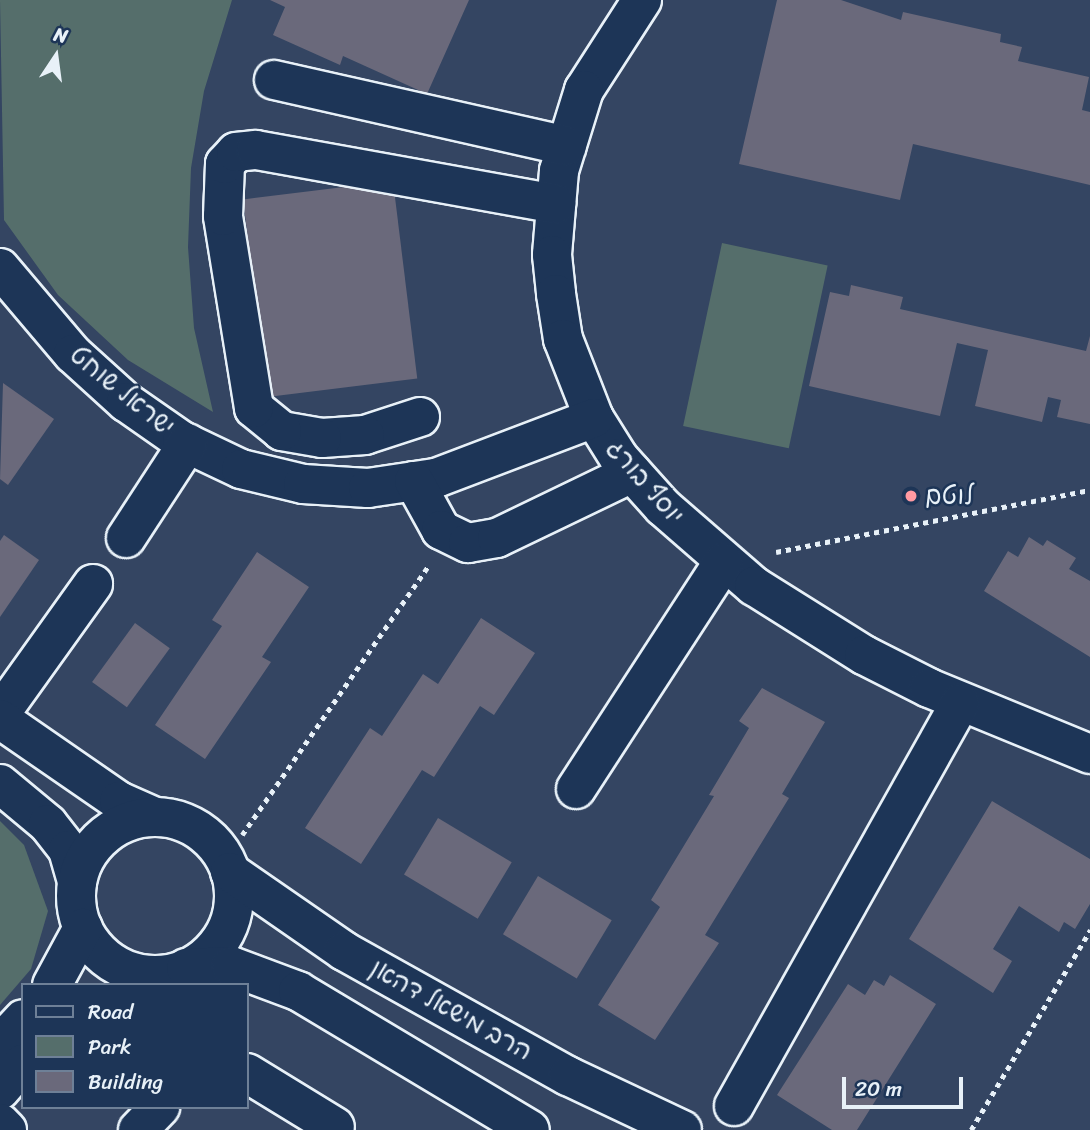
<!DOCTYPE html>
<html>
<head>
<meta charset="utf-8">
<style>
  body { margin:0 }
  #map { position:relative; width:1090px; height:1130px; overflow:hidden; background:#344562; font-family:Sriracha,"Playpen Sans Hebrew",sans-serif }
  div>[style] { position:absolute }
  .green>* { inset:0; background:#556e6b; transform-origin:0 0 }
  .building>* { inset:0; background:#6a697b; transform-origin:0 0 }
  .path>* { height:4.5px; margin-top:-2.25px; transform-origin:0; background:repeating-linear-gradient(90deg,#e8f1f8 0 5px,transparent 0 10px) }
  .roads { filter:drop-shadow(2px 0 #e8f1f8) drop-shadow(-2px 0 #e8f1f8) drop-shadow(0 2px #e8f1f8) drop-shadow(0 -2px #e8f1f8) }
  .minor>* { height:38px; margin:-19px; padding:0 19px; transform-origin:19px; border-radius:19px; background:#1d3557 }
  .minor>.ring { margin:-19px; padding:0; box-sizing:content-box; background:none; border:38px solid #1d3557; border-radius:50% }
  .dots>* { width:19px; height:19px; translate:-50% -50%; box-sizing:border-box; border:4px solid #1d3557; border-radius:50% }
  span { translate:-50% -50%; white-space:nowrap; text-align:center; line-height:1.15; -webkit-text-stroke:5px #1d3557; paint-order:stroke }
  .street-label { font-size:26px; color:#e8f1f8 }
  .poi-label { font-size:26px; color:#e8f1f8 }
  .left { translate:0 -50%; text-align:left }
  .legend { position:absolute; left:21px; top:983px; width:228px; height:126px; box-sizing:border-box; background:#1d3557; border:2px solid #6e8097; margin:0; padding:9px 12px; list-style:none; font-size:21px; color:#e8f1f8 }
  .legend li { display:flex; align-items:center; gap:14px; height:35px }
  .legend b { width:35px; border:2px solid #6e8097 }
  .north { position:absolute; left:21px; top:21px; width:70px; height:70px; -webkit-text-stroke:5px #1d3557; paint-order:stroke; rotate:13deg; font-size:19px; font-weight:700; line-height:28px; text-align:center; color:#e8f1f8 }
  .north::after { content:''; display:block; margin:auto; width:24px; height:32px; background:#e8f1f8; clip-path:polygon(50% 0,100% 100%,50% 72%,0 100%) }
  .scale { position:absolute; left:842px; top:1077px; width:121px; height:32px; box-sizing:border-box; border:4px solid #e8f1f8; border-top:0; padding-left:9px; font-size:21px; line-height:24px; white-space:nowrap; color:#e8f1f8; -webkit-text-stroke:5px #1d3557; paint-order:stroke }
</style>
</head>
<body>
<div id="map">
  <div class="green">
    <i style="clip-path:polygon(0 0,232px 0,204px 91px,191px 168px,188px 247px,194px 328px,213px 412px,128px 360px,58px 295px,4px 220px)"></i>
    <i style="left:722px;top:243px;width:108px;height:187px;rotate:12deg"></i>
    <i style="clip-path:polygon(0 821px,24px 845px,48px 911px,31px 969px,0 1005px)"></i>
  </div>
  <div class="building">
    <i style="clip-path:polygon(270px 0,469px 0,427px 94px,343px 56px,340px 65px,273px 35px,285px 7px)"></i>
    <i style="clip-path:polygon(777px 0,841px 0,901px 20px,903px 12px,1001px 34px,1000px 42px,1022px 47px,1018px 61px,1089px 77px,1082px 110px,1090px 112px,1090px 185px,913px 144px,900px 200px,739px 164px)"></i>
    <i style="left:393px;top:181px;width:199px;height:151px;rotate:83deg"></i>
    <i style="clip-path:polygon(851px 285px,903px 297px,900px 309px,1086px 351px,1090px 336px,1090px 424px,1057px 417px,1061px 400px,1048px 397px,1042px 422px,975px 406px,988px 350px,957px 343px,940px 416px,809px 386px,830px 292px,849px 296px)"></i>
    <i style="clip-path:polygon(3px 383px,54px 419px,8px 485px,0 479px)"></i>
    <i style="clip-path:polygon(4px 535px,39px 560px,0 617px,0 541px)"></i>
    <i style="clip-path:polygon(1029px 537px,1043px 546px,1047px 540px,1076px 558px,1069px 569px,1090px 581px,1090px 657px,984px 591px,1008px 551px,1018px 557px)"></i>
    <i style="clip-path:polygon(257px 552px,309px 587px,262px 657px,271px 662px,205px 759px,155px 725px,222px 626px,212px 620px)"></i>
    <i style="clip-path:polygon(481px 618px,535px 653px,494px 715px,480px 706px,434px 777px,422px 770px,361px 864px,305px 828px,370px 728px,382px 736px,423px 674px,438px 684px)"></i>
    <i style="left:135px;top:623px;width:43px;height:73px;rotate:36deg"></i>
    <i style="clip-path:polygon(762px 688px,825px 722px,782px 794px,789px 798px,705px 935px,719px 943px,655px 1040px,598px 1005px,660px 907px,651px 900px,714px 796px,709px 795px,749px 728px,739px 721px)"></i>
    <i style="clip-path:polygon(992px 801px,1090px 859px,1090px 904px,1075px 929px,1064px 922px,1059px 932px,1019px 906px,993px 949px,1012px 961px,993px 993px,909px 939px)"></i>
    <i style="left:438px;top:818px;width:86px;height:66px;rotate:31deg"></i>
    <i style="left:538px;top:876px;width:86px;height:68px;rotate:31deg"></i>
    <i style="clip-path:polygon(890px 975px,936px 1004px,857px 1130px,832px 1130px,777px 1095px,848px 984px,865px 995px,874px 980px,884px 986px)"></i>
  </div>
  <div class="path">
    <i style="left:776px;top:552px;width:320px;rotate:-11.2deg"></i>
    <i style="left:242px;top:835px;width:327px;rotate:-55.3deg"></i>
    <i style="left:971px;top:1130px;width:233px;rotate:-59.2deg"></i>
  </div>
  <div class="roads">
    <div class="minor">
      <i style="left:642px;top:0;width:107px;rotate:122.8deg"></i>
      <i style="left:584px;top:90px;width:85px;rotate:107.2deg"></i>
      <i style="left:559px;top:171px;width:84px;rotate:94.8deg"></i>
      <i style="left:552px;top:255px;width:39px;rotate:84deg"></i>
      <i style="left:556px;top:294px;width:46px;rotate:81.2deg"></i>
      <i style="left:563px;top:339px;width:85px;rotate:68.6deg"></i>
      <i style="left:594px;top:418px;width:47px;rotate:58deg"></i>
      <i style="left:619px;top:458px;width:66px;rotate:48.1deg"></i>
      <i style="left:663px;top:507px;width:121px;rotate:41deg"></i>
      <i style="left:754px;top:586px;width:130px;rotate:32.1deg"></i>
      <i style="left:864px;top:655px;width:73px;rotate:26.9deg"></i>
      <i style="left:929px;top:688px;width:174px;rotate:22.3deg"></i>
      <i style="left:274px;top:80px;width:300px;rotate:12.7deg"></i>
      <i style="left:0;top:268px;width:113px;rotate:49.7deg"></i>
      <i style="left:73px;top:354px;width:72px;rotate:42.2deg"></i>
      <i style="left:126px;top:402px;width:68px;rotate:34.9deg"></i>
      <i style="left:182px;top:441px;width:65px;rotate:25.4deg"></i>
      <i style="left:241px;top:469px;width:64px;rotate:13.6deg"></i>
      <i style="left:303px;top:484px;width:65px;rotate:3.5deg"></i>
      <i style="left:368px;top:488px;width:69px;rotate:-8.4deg"></i>
      <i style="left:436px;top:478px;width:169px;rotate:-20.8deg"></i>
      <i style="left:420px;top:417px;width:58px;rotate:161.9deg"></i>
      <i style="left:365px;top:435px;width:43px;rotate:176deg"></i>
      <i style="left:322px;top:438px;width:41px;rotate:-170.1deg"></i>
      <i style="left:282px;top:431px;width:36px;rotate:-141deg"></i>
      <i style="left:254px;top:408px;width:194px;rotate:-99.2deg"></i>
      <i style="left:223px;top:216px;width:52px;rotate:-87.8deg"></i>
      <i style="left:225px;top:164px;width:16px;rotate:-47deg"></i>
      <i style="left:236px;top:152px;width:20px;rotate:-6deg"></i>
      <i style="left:256px;top:150px;width:305px;rotate:10.2deg"></i>
      <i style="left:414px;top:481px;width:56px;rotate:61.1deg"></i>
      <i style="left:441px;top:530px;width:30px;rotate:26deg"></i>
      <i style="left:468px;top:543px;width:29px;rotate:-10deg"></i>
      <i style="left:497px;top:538px;width:150px;rotate:-25.7deg"></i>
      <i style="left:126px;top:538px;width:113px;rotate:-56.9deg"></i>
      <i style="left:0;top:714px;width:160px;rotate:-54.4deg"></i>
      <i style="left:0;top:719px;width:145px;rotate:34.6deg"></i>
      <i style="left:119px;top:801px;width:39px;rotate:24deg"></i>
      <i style="left:0;top:784px;width:62px;rotate:39.8deg"></i>
      <i style="left:48px;top:824px;width:33px;rotate:52deg"></i>
      <i style="left:68px;top:850px;width:33px;rotate:74deg"></i>
      <i style="left:576px;top:789px;width:270px;rotate:-57deg"></i>
      <i class="ring" style="left:76px;top:817px;width:120px;height:120px"></i>
      <i style="left:230px;top:872px;width:139px;rotate:34.7deg"></i>
      <i style="left:344px;top:951px;width:257px;rotate:29.2deg"></i>
      <i style="left:568px;top:1076px;width:126px;rotate:25.3deg"></i>
      <i style="left:186px;top:968px;width:45px;rotate:-2.5deg"></i>
      <i style="left:231px;top:966px;width:72px;rotate:20.5deg"></i>
      <i style="left:298px;top:991px;width:270px;rotate:30.9deg"></i>
      <i style="left:52px;top:985px;width:65px;rotate:-61.5deg"></i>
      <i style="left:0;top:1044px;width:34px;rotate:-47deg"></i>
      <i style="left:247px;top:1073px;width:103px;rotate:31.5deg"></i>
      <i style="left:0;top:1090px;width:35px;rotate:-49deg"></i>
      <i style="left:734px;top:1106px;width:462px;rotate:-60.7deg"></i>
      <i style="left:0;top:1123px;width:10px;rotate:45deg"></i>
      <i style="left:138px;top:1130px;width:32px;rotate:-46deg"></i>
    </div>
  </div>
  <div class="dots">
    <i style="left:911px;top:496px;background:#ff9aa2"></i>
  </div>
  <div class="street-label">
    <span style="left:122px;top:391px;rotate:39deg">ישראל שוחט</span>
    <span style="left:645px;top:482px;rotate:49deg">יוסף בורג</span>
    <span style="left:451px;top:1010px;rotate:29deg">הרב מישאל דהאן</span>
  </div>
  <div class="poi-label">
    <span class="left" style="left:925px;top:496px">לוטם</span>
  </div>
  <ul class="legend">
  <li><b style="height:9px;background:#1d3557"></b>Road</li>
  <li><b style="height:19px;background:#556e6b"></b>Park</li>
  <li><b style="height:19px;background:#6a697b"></b>Building</li>
  </ul>
  <div class="north">N</div>
  <div class="scale">20 m</div>
</div>
</body>
</html>
